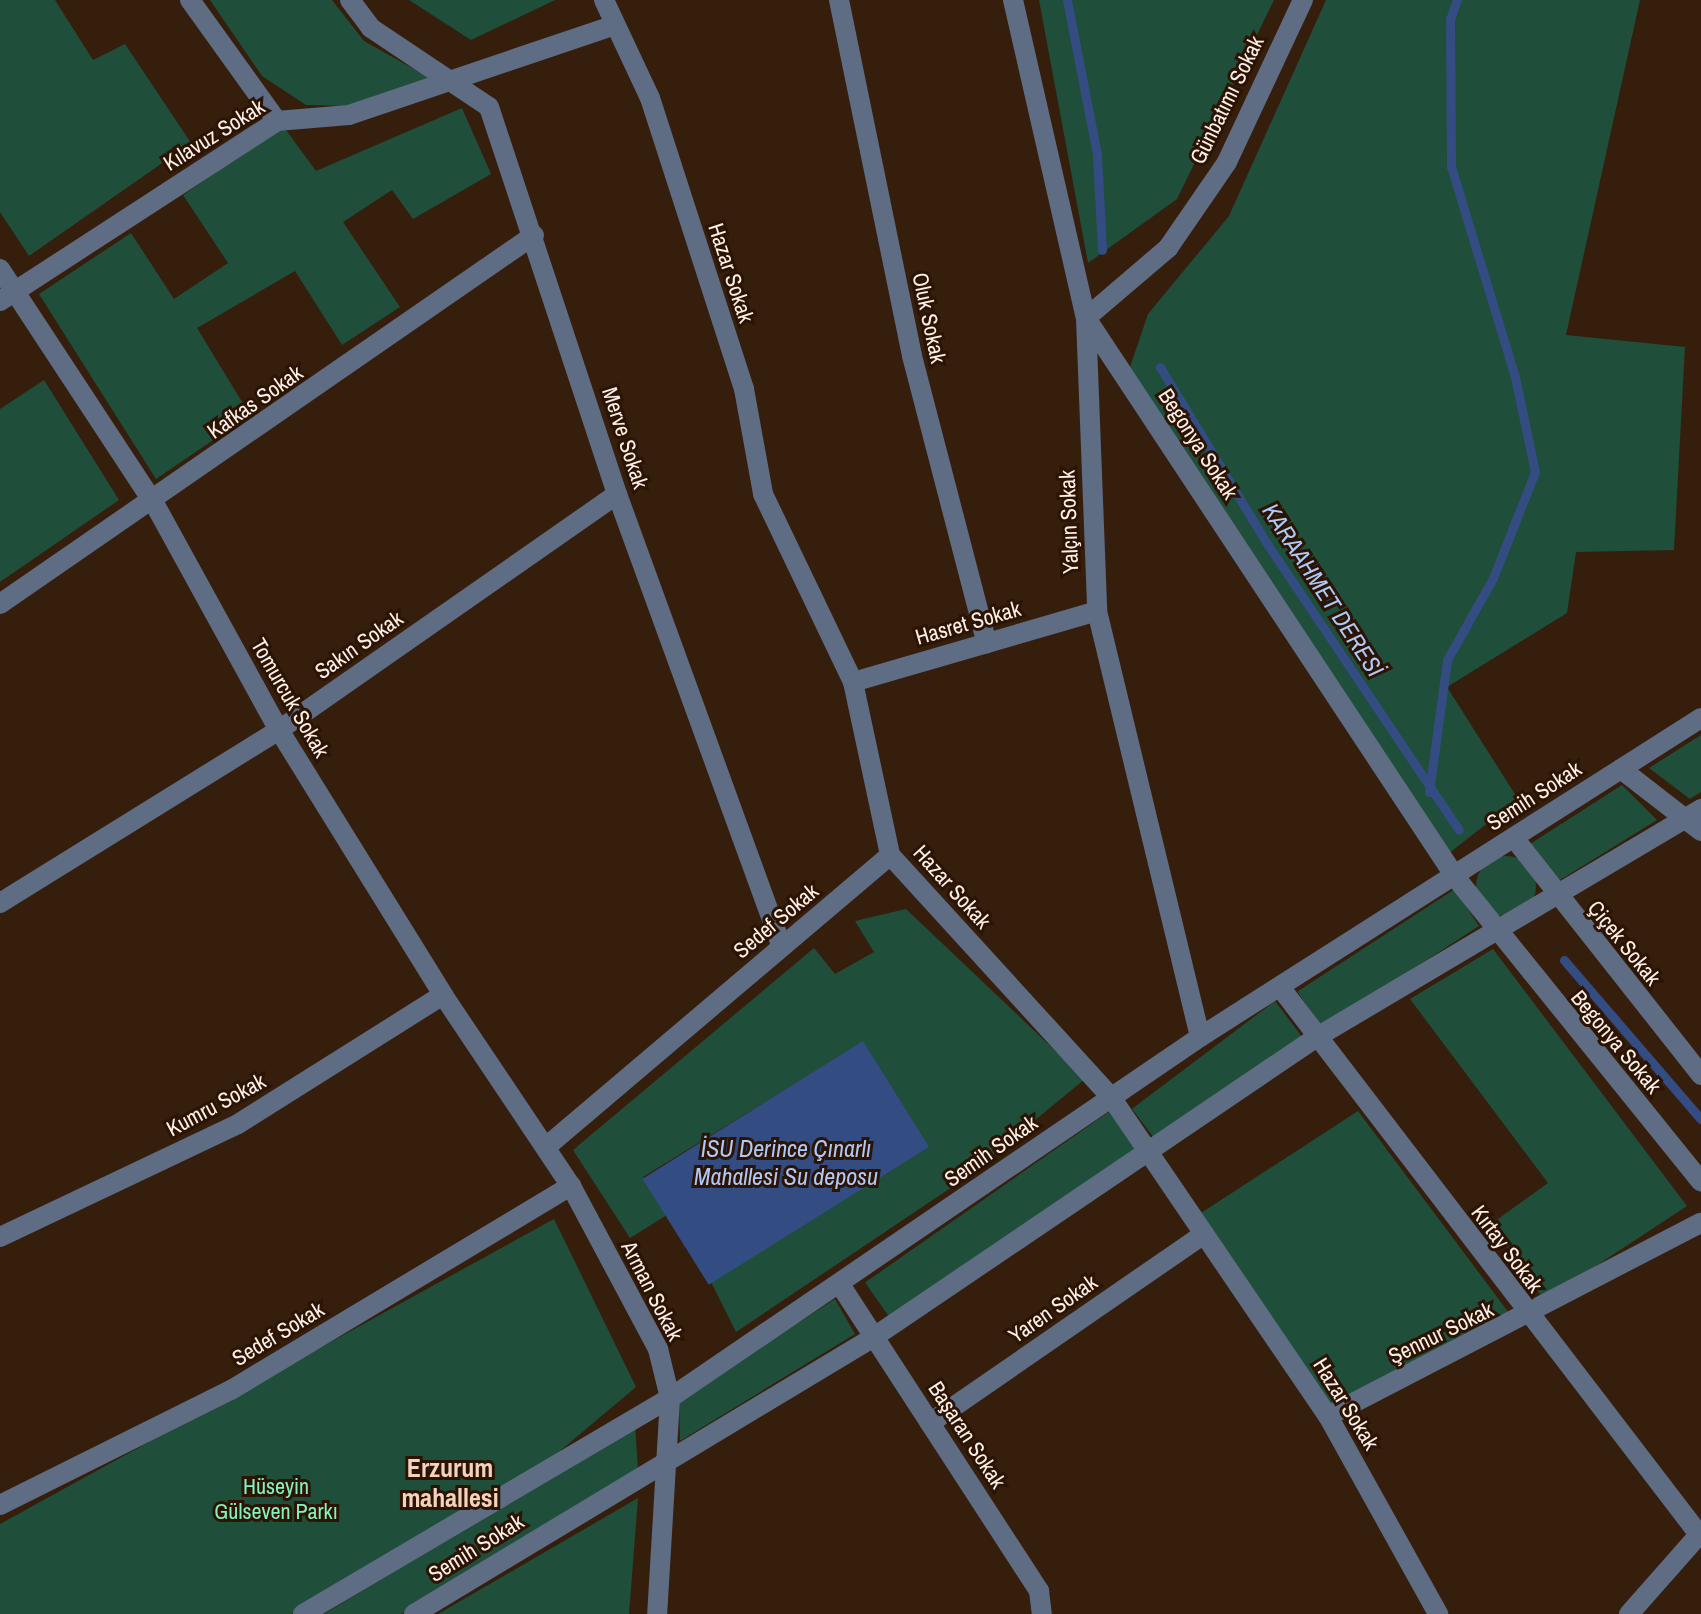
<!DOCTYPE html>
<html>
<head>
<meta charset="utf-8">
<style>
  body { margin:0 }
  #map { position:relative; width:1701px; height:1614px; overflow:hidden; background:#361e0d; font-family:"Archivo Narrow",sans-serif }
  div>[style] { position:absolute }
  .green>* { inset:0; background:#1f4e3a; transform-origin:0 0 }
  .round { border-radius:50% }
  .water>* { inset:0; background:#334d82; transform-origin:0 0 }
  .stream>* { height:9px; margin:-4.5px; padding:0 4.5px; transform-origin:4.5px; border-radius:4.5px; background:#334d82 }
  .street>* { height:20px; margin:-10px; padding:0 10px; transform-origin:10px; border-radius:10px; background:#5e6c84 }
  span { translate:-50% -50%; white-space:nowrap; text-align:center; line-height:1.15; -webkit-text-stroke:6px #2c1404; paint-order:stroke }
  .street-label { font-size:22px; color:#fdefe7 }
  .park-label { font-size:22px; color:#83f1c0 }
  .water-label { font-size:24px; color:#afc9f9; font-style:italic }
  .quarter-label { font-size:26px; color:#f4d3be; font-weight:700 }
</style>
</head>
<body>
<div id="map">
  <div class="green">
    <i style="clip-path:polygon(0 0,55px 0,93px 60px,125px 44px,191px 143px,29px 256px,0 212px)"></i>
    <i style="clip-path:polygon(210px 0,332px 0,364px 41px,430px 78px,352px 106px,306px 105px,262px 76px)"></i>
    <i style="clip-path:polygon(409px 0,555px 0,471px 40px)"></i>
    <i style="clip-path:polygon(1039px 0,1274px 0,1177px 199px,1088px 263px)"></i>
    <i style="clip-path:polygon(1326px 0,1640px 0,1566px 335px,1685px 347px,1674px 550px,1576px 552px,1567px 613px,1447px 687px,1518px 799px,1443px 858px,1126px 379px,1148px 314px,1229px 216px)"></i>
    <i style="clip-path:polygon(462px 108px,491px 174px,413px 219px,392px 190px,343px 222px,400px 307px,342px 345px,295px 271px,197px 328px,250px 415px,156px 479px,39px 294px,131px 233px,174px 299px,228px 263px,183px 195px,283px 126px,316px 171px)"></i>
    <i style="clip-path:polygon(44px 380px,119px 500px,0 582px,0 409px)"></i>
    <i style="clip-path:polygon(1701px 735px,1701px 792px,1690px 799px,1649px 768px)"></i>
    <i style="clip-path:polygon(1622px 785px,1657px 820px,1560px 880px,1530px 844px)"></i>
    <i class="round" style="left:1476px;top:856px;width:60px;height:60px"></i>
    <i style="left:1455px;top:889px;width:44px;height:188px;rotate:57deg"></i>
    <i style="clip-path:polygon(906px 909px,1085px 1079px,961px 1181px,736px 1332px,711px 1282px,929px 1147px,863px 1042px,643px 1177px,667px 1215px,630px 1238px,573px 1150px,814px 948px,835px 974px,874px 952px,855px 921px)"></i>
    <i style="clip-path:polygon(1493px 949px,1687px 1206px,1544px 1300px,1491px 1224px,1548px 1183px,1410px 999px)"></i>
    <i style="left:1275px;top:1001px;width:45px;height:179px;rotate:53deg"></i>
    <i style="left:1110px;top:1111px;width:47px;height:299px;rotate:55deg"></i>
    <i style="clip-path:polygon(1358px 1111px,1509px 1313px,1328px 1408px,1201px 1213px)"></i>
    <i style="clip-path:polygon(554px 1219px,636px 1387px,548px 1461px,291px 1614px,0 1614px,0 1524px)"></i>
    <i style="clip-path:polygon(835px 1299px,855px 1334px,680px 1441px,679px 1400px)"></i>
    <i style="clip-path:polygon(635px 1425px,638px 1470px,401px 1614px,324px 1614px)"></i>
    <i style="clip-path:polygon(638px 1498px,629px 1614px,438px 1614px)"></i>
  </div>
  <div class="water">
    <i style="left:863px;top:1041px;width:125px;height:260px;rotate:58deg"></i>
  </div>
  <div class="stream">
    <i style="left:1067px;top:0;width:158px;rotate:79deg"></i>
    <i style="left:1097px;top:155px;width:95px;rotate:87deg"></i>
    <i style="left:1160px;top:367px;width:201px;rotate:58.8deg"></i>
    <i style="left:1264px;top:539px;width:350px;rotate:56.2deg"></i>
    <i style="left:1429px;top:792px;width:133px;rotate:-82.2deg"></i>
    <i style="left:1447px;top:660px;width:94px;rotate:-60.7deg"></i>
    <i style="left:1493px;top:578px;width:114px;rotate:-68.4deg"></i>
    <i style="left:1535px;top:472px;width:97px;rotate:-101.9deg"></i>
    <i style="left:1515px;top:377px;width:220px;rotate:-106.9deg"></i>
    <i style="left:1451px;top:167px;width:148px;rotate:-90.4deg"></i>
    <i style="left:1450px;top:19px;width:20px;rotate:-70deg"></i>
    <i style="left:1564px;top:960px;width:210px;rotate:49.3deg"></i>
  </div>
  <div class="street">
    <i style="left:190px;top:0;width:149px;rotate:54.3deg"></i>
    <i style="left:350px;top:0;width:35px;rotate:53deg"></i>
    <i style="left:371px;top:28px;width:142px;rotate:33.8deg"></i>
    <i style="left:489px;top:107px;width:408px;rotate:71.7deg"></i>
    <i style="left:617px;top:494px;width:482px;rotate:70deg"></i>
    <i style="left:604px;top:0;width:108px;rotate:64.9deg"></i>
    <i style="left:650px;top:98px;width:306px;rotate:72.1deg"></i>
    <i style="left:744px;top:389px;width:107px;rotate:79.7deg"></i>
    <i style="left:763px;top:494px;width:208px;rotate:64.4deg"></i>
    <i style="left:853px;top:682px;width:177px;rotate:77.9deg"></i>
    <i style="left:890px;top:855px;width:328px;rotate:47.6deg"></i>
    <i style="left:1111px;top:1097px;width:386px;rotate:55.8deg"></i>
    <i style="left:1328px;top:1416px;width:227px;rotate:60.9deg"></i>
    <i style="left:839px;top:0;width:363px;rotate:78.4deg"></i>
    <i style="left:912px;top:356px;width:297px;rotate:75.4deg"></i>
    <i style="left:1013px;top:0;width:326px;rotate:77.1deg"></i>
    <i style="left:1086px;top:318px;width:293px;rotate:87.8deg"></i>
    <i style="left:1097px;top:611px;width:438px;rotate:76.4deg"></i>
    <i style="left:0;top:269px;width:280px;rotate:56.7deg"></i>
    <i style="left:154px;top:503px;width:259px;rotate:61.2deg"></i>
    <i style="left:279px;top:730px;width:312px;rotate:58.2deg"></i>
    <i style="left:443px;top:995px;width:230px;rotate:56.2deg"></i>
    <i style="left:571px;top:1186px;width:185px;rotate:61.9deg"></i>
    <i style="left:658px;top:1349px;width:50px;rotate:76.2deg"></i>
    <i style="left:670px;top:1398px;width:216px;rotate:93.4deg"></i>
    <i style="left:0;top:301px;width:330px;rotate:-33deg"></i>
    <i style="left:277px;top:121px;width:72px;rotate:-4.8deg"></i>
    <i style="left:349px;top:115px;width:281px;rotate:-18.7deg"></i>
    <i style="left:1086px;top:318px;width:671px;rotate:56.55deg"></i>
    <i style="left:1456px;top:878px;width:390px;rotate:51.1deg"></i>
    <i style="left:1086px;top:318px;width:108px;rotate:-40.5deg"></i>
    <i style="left:1168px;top:248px;width:104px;rotate:-55.5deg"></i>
    <i style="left:1227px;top:162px;width:179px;rotate:-64.9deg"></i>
    <i style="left:0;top:604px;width:649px;rotate:-34.64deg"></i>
    <i style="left:853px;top:682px;width:254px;rotate:-16.2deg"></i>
    <i style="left:1621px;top:769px;width:101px;rotate:37.8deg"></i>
    <i style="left:1514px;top:838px;width:302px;rotate:51.7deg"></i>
    <i style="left:0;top:903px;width:328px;rotate:-31.8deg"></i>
    <i style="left:279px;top:730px;width:412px;rotate:-34.9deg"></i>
    <i style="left:1280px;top:987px;width:693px;rotate:52.57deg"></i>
    <i style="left:546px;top:1147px;width:451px;rotate:-40.3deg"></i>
    <i style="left:0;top:1237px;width:263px;rotate:-25.4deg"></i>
    <i style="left:238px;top:1124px;width:242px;rotate:-32.2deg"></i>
    <i style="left:841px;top:1286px;width:364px;rotate:57deg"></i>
    <i style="left:1039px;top:1591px;width:23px;rotate:83deg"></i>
    <i style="left:1328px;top:1416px;width:420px;rotate:-27.4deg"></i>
    <i style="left:930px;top:1423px;width:333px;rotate:-34.6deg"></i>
    <i style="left:0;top:1505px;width:258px;rotate:-26.5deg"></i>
    <i style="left:231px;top:1390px;width:397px;rotate:-31deg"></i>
    <i style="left:303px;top:1614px;width:426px;rotate:-30.5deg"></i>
    <i style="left:670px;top:1398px;width:641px;rotate:-34.26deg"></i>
    <i style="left:1200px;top:1037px;width:594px;rotate:-32.49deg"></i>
    <i style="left:414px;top:1614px;width:537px;rotate:-31.06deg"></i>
    <i style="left:874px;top:1337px;width:535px;rotate:-34.11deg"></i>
    <i style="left:1317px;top:1037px;width:447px;rotate:-30.7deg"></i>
    <i style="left:1629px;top:1614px;width:101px;rotate:-48.6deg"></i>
  </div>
  <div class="street-label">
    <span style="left:1227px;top:100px;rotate:-64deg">Günbatımı Sokak</span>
    <span style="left:214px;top:135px;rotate:-32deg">Kılavuz Sokak</span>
    <span style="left:731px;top:273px;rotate:72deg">Hazar Sokak</span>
    <span style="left:929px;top:318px;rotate:78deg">Oluk Sokak</span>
    <span style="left:255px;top:402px;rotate:-35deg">Kafkas Sokak</span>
    <span style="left:625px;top:438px;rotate:72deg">Merve Sokak</span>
    <span style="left:1198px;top:444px;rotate:57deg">Begonya Sokak</span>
    <span style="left:1069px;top:522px;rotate:-92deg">Yalçın Sokak</span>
    <span style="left:968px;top:623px;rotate:-16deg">Hasret Sokak</span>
    <span style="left:359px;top:645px;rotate:-35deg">Sakın Sokak</span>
    <span style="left:290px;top:698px;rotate:60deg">Tomurcuk Sokak</span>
    <span style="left:1534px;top:796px;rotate:-33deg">Semih Sokak</span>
    <span style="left:952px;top:887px;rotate:48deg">Hazar Sokak</span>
    <span style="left:776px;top:921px;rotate:-40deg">Sedef Sokak</span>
    <span style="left:1624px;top:943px;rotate:51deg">Çiçek Sokak</span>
    <span style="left:1616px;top:1042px;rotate:50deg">Begonya Sokak</span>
    <span style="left:216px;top:1105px;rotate:-28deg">Kumru Sokak</span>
    <span style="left:991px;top:1151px;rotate:-35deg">Semih Sokak</span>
    <span style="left:1507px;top:1249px;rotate:53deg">Kırtay Sokak</span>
    <span style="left:652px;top:1291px;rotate:63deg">Arman Sokak</span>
    <span style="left:1053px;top:1309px;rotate:-35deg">Yaren Sokak</span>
    <span style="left:1441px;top:1333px;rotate:-26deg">Şennur Sokak</span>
    <span style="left:278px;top:1334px;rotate:-31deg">Sedef Sokak</span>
    <span style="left:1346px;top:1404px;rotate:58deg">Hazar Sokak</span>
    <span style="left:967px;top:1435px;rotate:57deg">Başaran Sokak</span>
    <span style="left:476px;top:1548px;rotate:-32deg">Semih Sokak</span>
  </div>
  <div class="park-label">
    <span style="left:276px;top:1499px">Hüseyin<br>Gülseven Parkı</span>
  </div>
  <div class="water-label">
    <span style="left:1323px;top:590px;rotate:57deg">KARAAHMET DERESİ</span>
    <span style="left:786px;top:1163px">İSU Derince Çınarlı<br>Mahallesi Su deposu</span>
  </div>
  <div class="quarter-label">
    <span style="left:450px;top:1483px">Erzurum<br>mahallesi</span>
  </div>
</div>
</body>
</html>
